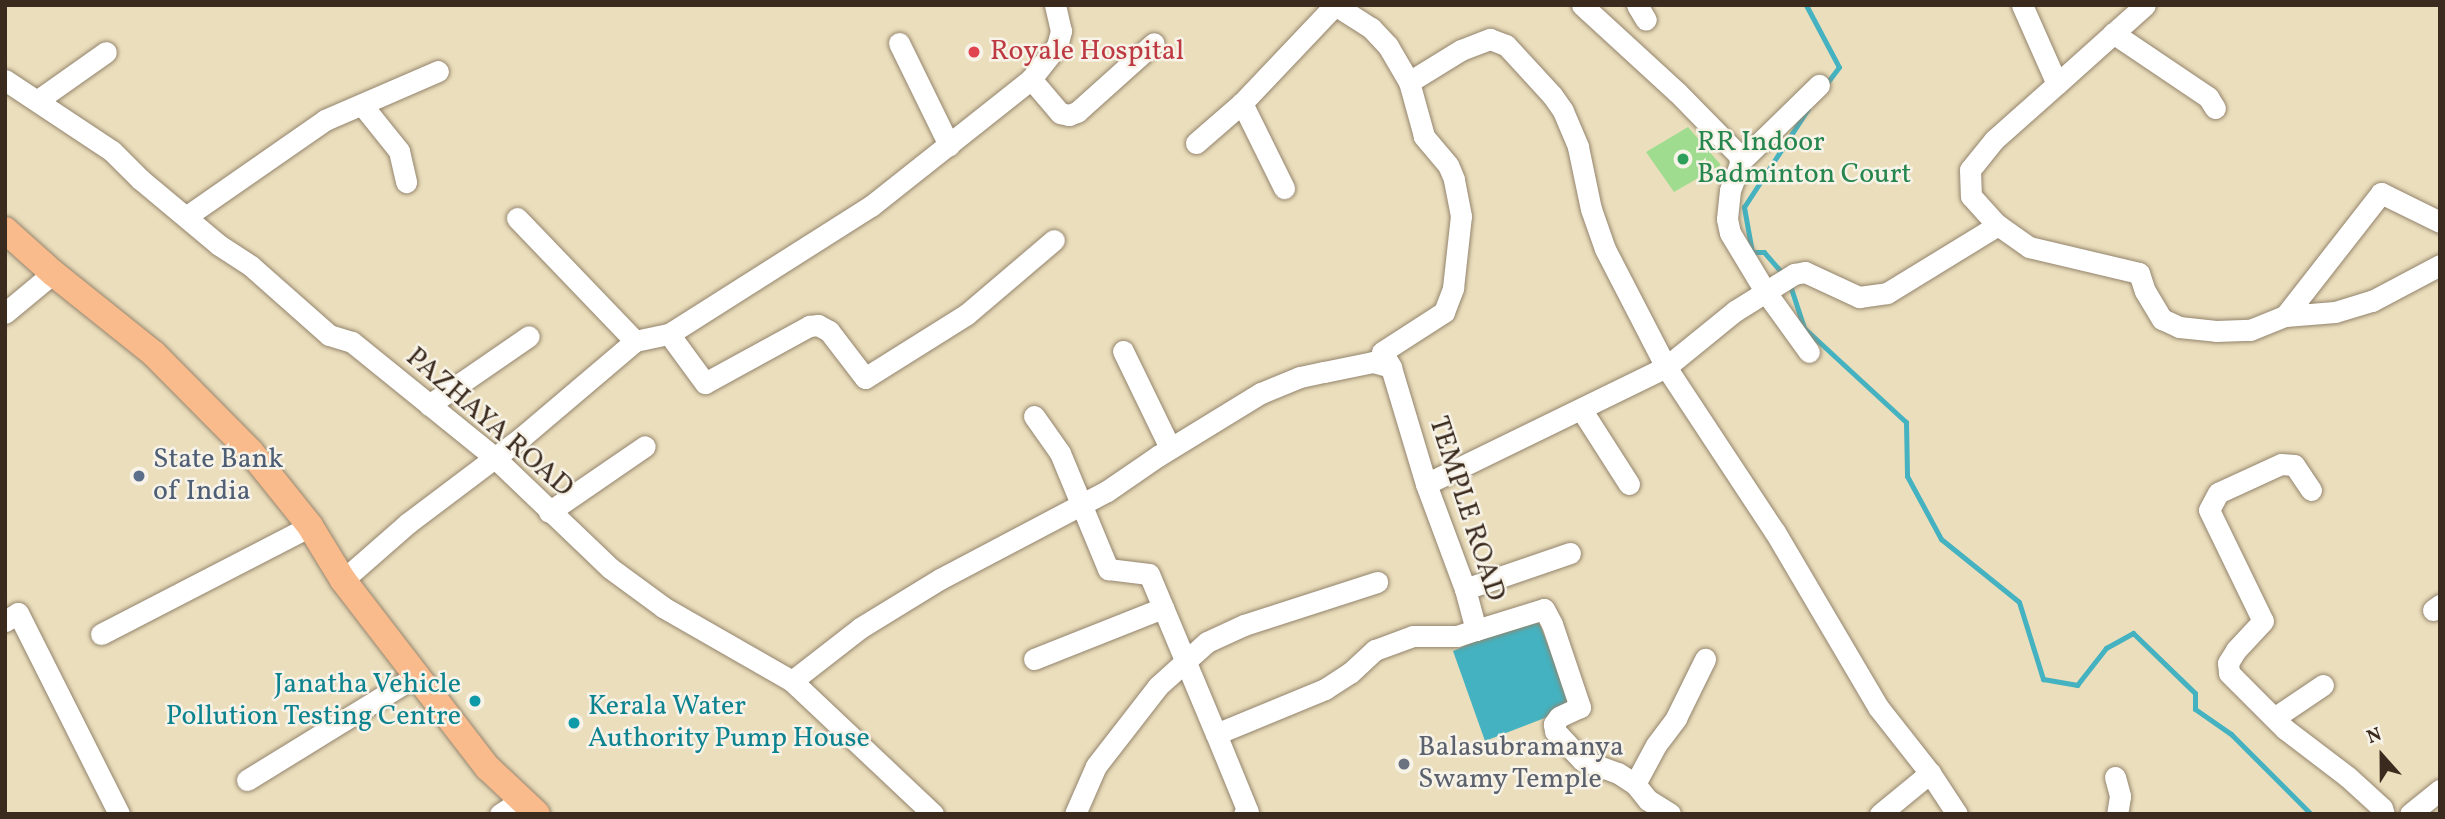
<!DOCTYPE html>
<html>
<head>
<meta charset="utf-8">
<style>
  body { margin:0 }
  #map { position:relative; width:2445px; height:819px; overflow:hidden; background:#ebdebc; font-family:Vollkorn,serif }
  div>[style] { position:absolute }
  .green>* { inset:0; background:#a0dc90 }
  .water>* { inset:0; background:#44b2c0 }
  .stream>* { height:5px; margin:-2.5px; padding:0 2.5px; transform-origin:2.5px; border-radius:2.5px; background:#44b2c0 }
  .roads { filter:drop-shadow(0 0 2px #93846d) drop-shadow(0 0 2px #93846d) }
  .minor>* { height:21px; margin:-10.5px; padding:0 10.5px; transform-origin:10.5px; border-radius:10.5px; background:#fff }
  .major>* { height:26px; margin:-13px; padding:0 13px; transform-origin:13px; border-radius:13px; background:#fabb8c }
  .dots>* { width:19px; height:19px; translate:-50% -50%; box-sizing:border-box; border:4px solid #f7f3e8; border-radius:50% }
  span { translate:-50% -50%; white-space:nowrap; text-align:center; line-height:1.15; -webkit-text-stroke:5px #f7f3e8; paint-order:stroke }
  .health-label { font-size:28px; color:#be3a42 }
  .left { translate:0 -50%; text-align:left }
  .leisure-label { font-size:28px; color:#27864d }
  .street-label { font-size:28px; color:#3b2a1e }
  .service-label { font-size:28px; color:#4e5e75 }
  .culture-label { font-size:28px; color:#0d838f }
  .right { translate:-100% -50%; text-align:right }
  .worship-label { font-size:28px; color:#5b616d }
  .frame { position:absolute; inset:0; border:7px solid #3b2a1e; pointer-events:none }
  .north { position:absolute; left:2347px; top:721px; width:70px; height:70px; -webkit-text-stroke:5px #f7f3e8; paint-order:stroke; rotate:339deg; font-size:19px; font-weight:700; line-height:28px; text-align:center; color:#3b2a1e }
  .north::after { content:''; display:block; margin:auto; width:24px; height:32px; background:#3b2a1e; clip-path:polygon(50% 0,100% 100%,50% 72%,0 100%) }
</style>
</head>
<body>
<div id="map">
  <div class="green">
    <div style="clip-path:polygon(1688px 127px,1721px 165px,1674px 192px,1646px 152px)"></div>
  </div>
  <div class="water">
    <div style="clip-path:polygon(1536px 615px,1573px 707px,1485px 741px,1453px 651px)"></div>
  </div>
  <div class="stream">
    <div style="left:1806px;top:5px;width:70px;rotate:62deg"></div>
    <div style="left:1839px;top:67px;width:21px;rotate:127deg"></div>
    <div style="left:1783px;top:274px;width:29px;rotate:-131deg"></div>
    <div style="left:1764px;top:252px;width:12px;rotate:180deg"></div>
    <div style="left:1752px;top:252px;width:46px;rotate:-100.1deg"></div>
    <div style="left:1744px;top:207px;width:117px;rotate:-56.9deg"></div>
    <div style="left:1789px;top:282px;width:48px;rotate:71.9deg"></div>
    <div style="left:1804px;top:328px;width:139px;rotate:42.7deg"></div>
    <div style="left:1906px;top:422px;width:54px;rotate:88.9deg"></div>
    <div style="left:1907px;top:476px;width:72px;rotate:61.6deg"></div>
    <div style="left:1941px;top:539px;width:100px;rotate:38.9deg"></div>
    <div style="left:2019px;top:602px;width:81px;rotate:72.7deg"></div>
    <div style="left:2043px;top:679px;width:35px;rotate:10deg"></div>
    <div style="left:2077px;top:685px;width:47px;rotate:-51.9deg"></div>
    <div style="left:2106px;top:648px;width:31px;rotate:-29deg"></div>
    <div style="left:2133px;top:633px;width:86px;rotate:44.1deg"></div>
    <div style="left:2195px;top:693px;width:16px;rotate:90deg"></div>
    <div style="left:2195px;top:709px;width:44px;rotate:34.8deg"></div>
    <div style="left:2231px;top:734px;width:113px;rotate:45deg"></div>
  </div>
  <div class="roads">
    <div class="minor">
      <div style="left:1582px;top:5px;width:129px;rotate:42.5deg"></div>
      <div style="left:1677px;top:92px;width:88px;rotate:45.5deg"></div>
      <div style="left:1739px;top:155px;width:9px;rotate:84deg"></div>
      <div style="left:1740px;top:164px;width:28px;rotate:111deg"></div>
      <div style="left:1730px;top:190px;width:29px;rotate:96deg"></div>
      <div style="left:1727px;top:219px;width:14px;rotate:78deg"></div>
      <div style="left:1730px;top:233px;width:68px;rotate:58.9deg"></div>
      <div style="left:1765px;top:291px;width:75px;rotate:54.2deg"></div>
      <div style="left:1637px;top:5px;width:17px;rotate:59deg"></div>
      <div style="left:2022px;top:5px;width:86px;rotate:66.1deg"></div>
      <div style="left:2057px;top:84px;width:84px;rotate:138.4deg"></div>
      <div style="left:1994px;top:140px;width:38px;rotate:129deg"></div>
      <div style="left:1970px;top:170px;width:26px;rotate:88deg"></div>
      <div style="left:1971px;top:196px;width:36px;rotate:48deg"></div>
      <div style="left:1995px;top:223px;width:42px;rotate:35.2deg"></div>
      <div style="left:2029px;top:247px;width:113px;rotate:13.3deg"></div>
      <div style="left:2139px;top:273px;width:19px;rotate:72deg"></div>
      <div style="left:2145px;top:291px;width:33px;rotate:59deg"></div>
      <div style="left:2162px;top:319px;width:19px;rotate:25deg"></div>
      <div style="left:2179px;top:327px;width:37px;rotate:6deg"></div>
      <div style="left:2216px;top:331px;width:34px;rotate:-2deg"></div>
      <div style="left:2250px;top:330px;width:38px;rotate:-22deg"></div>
      <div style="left:2285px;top:316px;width:156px;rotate:-52deg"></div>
      <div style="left:2381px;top:193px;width:66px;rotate:26.2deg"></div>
      <div style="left:2113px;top:33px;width:115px;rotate:34deg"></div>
      <div style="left:2208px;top:97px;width:13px;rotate:58deg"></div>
      <div style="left:899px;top:43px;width:114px;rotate:63.9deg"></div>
      <div style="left:1031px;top:79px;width:45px;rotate:49.5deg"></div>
      <div style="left:1060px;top:113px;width:9px;rotate:13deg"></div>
      <div style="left:1069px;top:115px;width:9px;rotate:-21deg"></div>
      <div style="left:1077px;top:112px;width:103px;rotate:-41.9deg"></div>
      <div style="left:5px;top:80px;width:128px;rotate:33.6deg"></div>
      <div style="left:112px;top:151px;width:40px;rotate:45deg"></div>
      <div style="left:140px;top:179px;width:103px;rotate:39.9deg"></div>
      <div style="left:219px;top:245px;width:38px;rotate:33deg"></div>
      <div style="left:251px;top:266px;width:104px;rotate:41.5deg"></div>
      <div style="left:329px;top:335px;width:24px;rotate:17deg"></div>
      <div style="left:352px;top:342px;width:184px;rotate:39deg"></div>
      <div style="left:495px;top:458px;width:159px;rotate:43.7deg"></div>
      <div style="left:610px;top:568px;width:66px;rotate:36.3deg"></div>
      <div style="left:663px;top:607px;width:149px;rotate:29.8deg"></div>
      <div style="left:792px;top:681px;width:194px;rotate:43.3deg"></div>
      <div style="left:1409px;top:82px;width:61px;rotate:-31.6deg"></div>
      <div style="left:1461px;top:50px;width:31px;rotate:-21deg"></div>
      <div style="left:1490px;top:39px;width:17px;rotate:21deg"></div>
      <div style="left:1506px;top:45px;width:68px;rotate:47.4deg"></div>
      <div style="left:1552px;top:95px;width:19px;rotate:55deg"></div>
      <div style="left:1563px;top:111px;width:39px;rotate:67deg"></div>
      <div style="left:1578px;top:147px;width:63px;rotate:78.2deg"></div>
      <div style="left:1591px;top:209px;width:42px;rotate:70.7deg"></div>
      <div style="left:1605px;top:249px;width:133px;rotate:62.7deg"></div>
      <div style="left:1666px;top:367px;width:198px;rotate:56.6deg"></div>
      <div style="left:1775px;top:532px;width:203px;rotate:59.5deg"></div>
      <div style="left:1878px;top:707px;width:84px;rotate:51.8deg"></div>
      <div style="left:1930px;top:773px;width:49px;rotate:56.6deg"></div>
      <div style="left:2057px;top:84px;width:118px;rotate:-41.9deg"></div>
      <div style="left:38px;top:100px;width:83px;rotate:-35.2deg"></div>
      <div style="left:1242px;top:103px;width:95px;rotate:63.7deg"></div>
      <div style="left:363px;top:106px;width:58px;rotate:51.3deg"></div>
      <div style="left:399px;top:151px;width:32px;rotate:77deg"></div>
      <div style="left:1741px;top:161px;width:109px;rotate:-44.3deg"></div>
      <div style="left:187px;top:216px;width:168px;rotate:-34.8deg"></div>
      <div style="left:325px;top:120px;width:123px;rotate:-23.4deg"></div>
      <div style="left:517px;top:218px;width:170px;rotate:46.2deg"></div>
      <div style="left:5px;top:313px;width:62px;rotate:-39.8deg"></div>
      <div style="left:2285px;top:316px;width:50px;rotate:-4.6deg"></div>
      <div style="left:2335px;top:312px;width:39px;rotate:-17deg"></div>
      <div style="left:2372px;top:301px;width:77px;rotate:-27.9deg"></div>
      <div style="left:669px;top:334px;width:61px;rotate:53.7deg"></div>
      <div style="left:705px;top:383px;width:119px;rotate:-28.7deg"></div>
      <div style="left:809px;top:326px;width:9px;rotate:-6deg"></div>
      <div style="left:818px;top:325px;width:13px;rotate:29deg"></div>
      <div style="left:829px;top:331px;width:59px;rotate:52.5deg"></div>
      <div style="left:865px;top:378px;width:120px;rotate:-32.1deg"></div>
      <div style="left:967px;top:314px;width:114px;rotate:-40.4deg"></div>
      <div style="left:1123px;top:351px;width:108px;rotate:64.1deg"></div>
      <div style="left:429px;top:405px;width:121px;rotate:-34.6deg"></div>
      <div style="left:1581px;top:409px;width:89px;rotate:57.4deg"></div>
      <div style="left:1034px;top:416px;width:45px;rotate:54.9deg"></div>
      <div style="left:1060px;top:453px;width:126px;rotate:67.5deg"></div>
      <div style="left:1108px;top:569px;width:41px;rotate:7deg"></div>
      <div style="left:1149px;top:574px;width:173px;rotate:67.3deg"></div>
      <div style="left:1426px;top:484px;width:267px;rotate:-26deg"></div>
      <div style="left:1666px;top:367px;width:89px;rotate:-39.1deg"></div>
      <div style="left:1735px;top:311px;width:70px;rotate:-32.1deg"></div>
      <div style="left:1794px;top:274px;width:11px;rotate:-10deg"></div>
      <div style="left:1805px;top:272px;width:60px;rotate:24.8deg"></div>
      <div style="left:1859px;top:297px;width:28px;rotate:-8deg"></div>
      <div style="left:1887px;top:293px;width:130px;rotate:-31.5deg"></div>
      <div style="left:2311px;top:490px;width:30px;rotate:-124deg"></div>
      <div style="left:2294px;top:465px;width:13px;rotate:-176deg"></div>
      <div style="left:2281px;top:464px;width:69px;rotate:155.3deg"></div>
      <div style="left:2218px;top:493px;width:19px;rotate:118deg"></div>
      <div style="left:2209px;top:510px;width:123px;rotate:64.1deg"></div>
      <div style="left:2263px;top:621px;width:40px;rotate:133deg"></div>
      <div style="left:2236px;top:650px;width:15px;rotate:122deg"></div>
      <div style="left:2228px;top:663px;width:10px;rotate:84deg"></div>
      <div style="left:2229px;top:673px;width:79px;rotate:45deg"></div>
      <div style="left:2285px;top:729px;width:79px;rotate:37.3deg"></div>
      <div style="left:2348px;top:777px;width:46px;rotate:42.4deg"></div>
      <div style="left:2382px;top:808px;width:6px;rotate:72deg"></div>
      <div style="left:549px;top:512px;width:116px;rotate:-34.5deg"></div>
      <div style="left:343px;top:580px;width:86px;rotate:-41.2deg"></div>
      <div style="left:408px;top:523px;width:143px;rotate:-37deg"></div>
      <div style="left:522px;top:437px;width:148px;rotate:-40.3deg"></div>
      <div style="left:635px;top:341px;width:35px;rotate:-12deg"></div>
      <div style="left:669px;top:334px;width:239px;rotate:-32.4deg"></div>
      <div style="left:871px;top:206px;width:204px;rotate:-38.4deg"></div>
      <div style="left:1031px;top:79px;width:42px;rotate:-51.8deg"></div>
      <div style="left:1057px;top:46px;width:16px;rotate:-75deg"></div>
      <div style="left:1061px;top:31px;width:27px;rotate:-103deg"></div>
      <div style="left:1465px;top:589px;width:111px;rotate:-18.9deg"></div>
      <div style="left:2433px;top:610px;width:9px;rotate:-36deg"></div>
      <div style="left:5px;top:621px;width:15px;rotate:-32deg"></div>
      <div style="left:18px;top:613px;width:225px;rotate:63.3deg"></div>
      <div style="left:1476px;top:630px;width:71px;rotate:-17.2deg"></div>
      <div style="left:1544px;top:609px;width:17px;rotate:62deg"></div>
      <div style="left:1552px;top:624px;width:88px;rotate:71.4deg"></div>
      <div style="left:1580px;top:707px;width:23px;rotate:155deg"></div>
      <div style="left:1559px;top:717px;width:9px;rotate:126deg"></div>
      <div style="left:1554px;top:724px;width:7px;rotate:82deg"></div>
      <div style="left:1555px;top:731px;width:40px;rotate:47deg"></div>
      <div style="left:1582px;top:760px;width:38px;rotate:20deg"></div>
      <div style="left:1618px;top:773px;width:20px;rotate:33deg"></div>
      <div style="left:1635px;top:784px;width:21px;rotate:51deg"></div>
      <div style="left:1648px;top:800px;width:26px;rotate:32deg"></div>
      <div style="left:101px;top:634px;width:235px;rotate:-27.3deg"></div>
      <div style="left:1034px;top:659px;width:139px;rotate:-21.6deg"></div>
      <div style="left:792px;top:681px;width:86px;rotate:-37.9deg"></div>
      <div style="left:860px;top:628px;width:94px;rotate:-31.5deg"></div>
      <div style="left:940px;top:579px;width:189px;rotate:-27.8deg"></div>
      <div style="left:1107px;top:491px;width:62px;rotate:-34.5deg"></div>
      <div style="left:1158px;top:456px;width:121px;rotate:-31.5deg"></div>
      <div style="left:1261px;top:393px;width:42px;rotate:-22.3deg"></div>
      <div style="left:1300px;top:377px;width:25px;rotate:-12deg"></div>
      <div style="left:1324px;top:372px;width:50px;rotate:-11.5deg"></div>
      <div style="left:1373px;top:362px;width:19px;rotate:16deg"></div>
      <div style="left:1391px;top:367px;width:17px;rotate:-121deg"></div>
      <div style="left:1382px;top:352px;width:74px;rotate:-32.8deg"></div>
      <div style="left:1444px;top:312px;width:26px;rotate:-69deg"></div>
      <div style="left:1453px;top:288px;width:72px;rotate:-83.7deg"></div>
      <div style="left:1461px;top:216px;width:38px;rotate:-101deg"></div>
      <div style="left:1454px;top:179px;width:15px;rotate:-113deg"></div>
      <div style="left:1448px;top:165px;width:38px;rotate:-130deg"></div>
      <div style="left:1424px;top:136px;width:56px;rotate:-105.5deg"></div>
      <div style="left:1409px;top:82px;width:42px;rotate:-120.3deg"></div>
      <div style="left:1388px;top:46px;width:25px;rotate:-133deg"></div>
      <div style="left:1371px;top:28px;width:43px;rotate:-147.4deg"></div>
      <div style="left:1335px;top:5px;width:135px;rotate:133.5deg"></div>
      <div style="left:1242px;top:103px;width:61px;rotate:139deg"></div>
      <div style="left:2274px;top:718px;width:59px;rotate:-34deg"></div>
      <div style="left:2115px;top:777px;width:20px;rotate:75deg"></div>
      <div style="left:2120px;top:796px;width:18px;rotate:99deg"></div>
      <div style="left:247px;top:780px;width:201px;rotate:-31.6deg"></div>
      <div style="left:1635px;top:784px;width:44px;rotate:-61.7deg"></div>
      <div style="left:1656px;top:745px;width:34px;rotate:-53deg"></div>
      <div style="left:1676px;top:718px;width:66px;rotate:-63.8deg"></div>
      <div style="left:500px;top:814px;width:24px;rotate:-33deg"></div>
      <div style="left:1075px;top:814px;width:52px;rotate:-66.4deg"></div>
      <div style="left:1096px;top:766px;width:101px;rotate:-52.2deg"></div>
      <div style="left:1158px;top:686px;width:66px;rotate:-41.9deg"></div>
      <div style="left:1207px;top:642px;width:41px;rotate:-24.7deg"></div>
      <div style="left:1244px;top:625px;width:140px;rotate:-17.9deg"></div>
      <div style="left:1244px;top:814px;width:4px;rotate:-27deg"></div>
      <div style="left:1248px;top:812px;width:84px;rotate:-112.3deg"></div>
      <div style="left:1216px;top:734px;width:118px;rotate:-22.4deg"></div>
      <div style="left:1325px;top:689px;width:30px;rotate:-33deg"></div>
      <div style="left:1350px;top:673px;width:34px;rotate:-43deg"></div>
      <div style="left:1375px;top:650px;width:40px;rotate:-20.2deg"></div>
      <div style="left:1413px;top:636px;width:44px"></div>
      <div style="left:1457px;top:636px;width:20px;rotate:-18deg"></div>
      <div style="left:1476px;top:630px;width:42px;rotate:-105deg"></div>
      <div style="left:1465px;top:589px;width:112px;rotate:-110.4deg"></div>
      <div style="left:1426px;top:484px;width:122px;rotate:-106.7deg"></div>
      <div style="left:1880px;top:814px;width:65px;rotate:-39.4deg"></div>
      <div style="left:2410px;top:814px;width:38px;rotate:-39deg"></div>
    </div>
    <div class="major">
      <div style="left:5px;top:230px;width:64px;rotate:41.9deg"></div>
      <div style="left:53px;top:273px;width:129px;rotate:38.7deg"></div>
      <div style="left:154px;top:354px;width:136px;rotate:45.3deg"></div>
      <div style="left:250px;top:451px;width:96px;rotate:51.3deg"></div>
      <div style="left:310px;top:526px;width:63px;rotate:58.6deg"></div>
      <div style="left:343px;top:580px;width:237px;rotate:52.4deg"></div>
      <div style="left:488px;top:768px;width:67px;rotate:43.2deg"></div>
    </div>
  </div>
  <div class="dots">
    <div style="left:974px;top:52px;background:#e0444e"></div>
    <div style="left:1683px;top:159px;background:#2e9e5b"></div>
    <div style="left:139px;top:476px;background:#5c6f8a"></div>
    <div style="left:475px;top:701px;background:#0f9aa8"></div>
    <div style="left:574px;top:723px;background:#0f9aa8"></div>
    <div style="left:1404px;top:764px;background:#6b7280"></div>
  </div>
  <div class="health-label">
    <span class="left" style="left:990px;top:52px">Royale Hospital</span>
  </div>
  <div class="leisure-label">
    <span class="left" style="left:1697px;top:159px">RR Indoor<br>Badminton Court</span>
  </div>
  <div class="street-label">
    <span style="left:489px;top:423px;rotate:41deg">PAZHAYA ROAD</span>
    <span style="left:1466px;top:509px;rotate:72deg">TEMPLE ROAD</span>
  </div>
  <div class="service-label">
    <span class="left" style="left:153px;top:476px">State Bank<br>of India</span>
  </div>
  <div class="culture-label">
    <span class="right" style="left:461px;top:701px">Janatha Vehicle<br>Pollution Testing Centre</span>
    <span class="left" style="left:588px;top:723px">Kerala Water<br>Authority Pump House</span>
  </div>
  <div class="worship-label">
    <span class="left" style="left:1418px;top:764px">Balasubramanya<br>Swamy Temple</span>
  </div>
  <div class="frame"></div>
  <div class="north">N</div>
</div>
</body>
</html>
